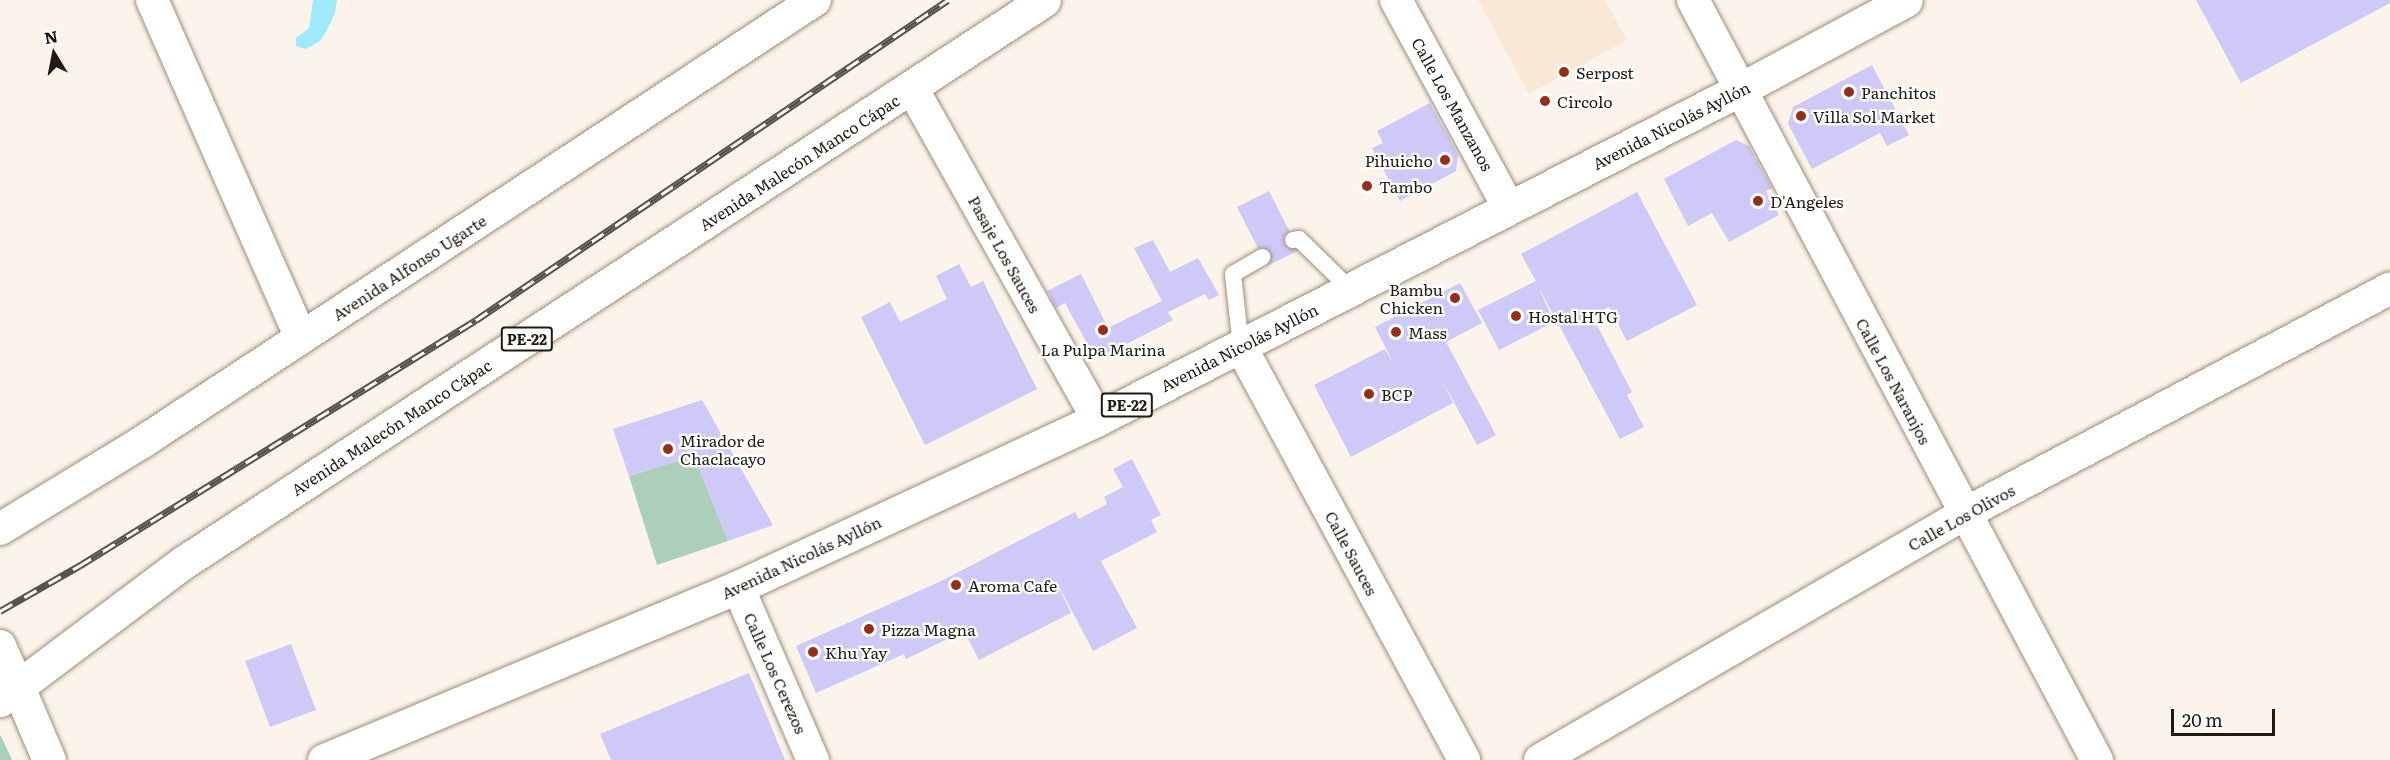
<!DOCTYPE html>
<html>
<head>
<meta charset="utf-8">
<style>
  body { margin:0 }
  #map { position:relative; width:2390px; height:760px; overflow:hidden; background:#fcf4ea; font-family:Literata,serif }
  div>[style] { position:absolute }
  .commercial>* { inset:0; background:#f9e8d6 }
  .green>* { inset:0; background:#abcfb8 }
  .water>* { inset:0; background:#9febfd }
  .building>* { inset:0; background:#cec9f6 }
  .roads { filter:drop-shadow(0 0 2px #9f8c77) drop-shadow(0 0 2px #9f8c77) }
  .lane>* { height:16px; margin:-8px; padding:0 8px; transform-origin:8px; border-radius:8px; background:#fff }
  .street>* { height:32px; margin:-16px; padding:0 16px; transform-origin:16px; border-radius:16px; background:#fff }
  .secondary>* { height:33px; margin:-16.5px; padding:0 16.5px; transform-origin:16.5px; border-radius:16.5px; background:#fff }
  .highway>* { height:33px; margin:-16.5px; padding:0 16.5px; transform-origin:16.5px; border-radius:16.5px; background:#fff }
  .rail>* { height:7px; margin-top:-3.5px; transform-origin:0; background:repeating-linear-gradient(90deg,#fff 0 14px,#5a534b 0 28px); box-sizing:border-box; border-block:2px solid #5a534b }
  .dots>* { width:16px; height:16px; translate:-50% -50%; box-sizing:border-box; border:3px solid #fff; border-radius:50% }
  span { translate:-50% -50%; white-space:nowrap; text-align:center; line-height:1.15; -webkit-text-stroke:4.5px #fff; paint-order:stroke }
  .shield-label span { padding:2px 4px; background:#fff; border:2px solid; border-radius:4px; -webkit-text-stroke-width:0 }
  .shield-label { font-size:15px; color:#201911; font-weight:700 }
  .poi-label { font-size:16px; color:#201911 }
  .left { translate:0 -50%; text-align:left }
  .right { translate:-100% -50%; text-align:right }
  .street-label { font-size:16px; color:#201911 }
  .north { position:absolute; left:24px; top:24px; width:60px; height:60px; -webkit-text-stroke:4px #fff; paint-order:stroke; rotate:350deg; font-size:16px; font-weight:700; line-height:24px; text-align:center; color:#201911 }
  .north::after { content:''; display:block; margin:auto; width:21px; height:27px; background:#201911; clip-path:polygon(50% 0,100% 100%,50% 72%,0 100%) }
  .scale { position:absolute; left:2171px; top:709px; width:104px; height:27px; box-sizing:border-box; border:3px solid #201911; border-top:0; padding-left:8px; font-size:18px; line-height:21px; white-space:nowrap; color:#201911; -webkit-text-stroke:4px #fff; paint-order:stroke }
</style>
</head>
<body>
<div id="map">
  <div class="commercial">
    <div style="clip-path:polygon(1478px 0,1605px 0,1627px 40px,1529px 94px)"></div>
  </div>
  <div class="green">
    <div style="clip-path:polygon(694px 456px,728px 541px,657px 565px,629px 476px)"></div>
    <div style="clip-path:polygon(0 736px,1px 736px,12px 760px,0 760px)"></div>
  </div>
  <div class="water">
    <div style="clip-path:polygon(313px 0,337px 0,335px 13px,326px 32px,319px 42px,305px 49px,296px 46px,296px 38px,309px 28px)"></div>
  </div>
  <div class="building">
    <div style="clip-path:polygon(2196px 0,2390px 0,2390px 3px,2241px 83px)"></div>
    <div style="clip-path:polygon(1872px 65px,1909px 135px,1887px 146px,1880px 133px,1812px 169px,1788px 124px,1793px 107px)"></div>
    <div style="clip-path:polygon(1430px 103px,1458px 154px,1456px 171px,1400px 201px,1372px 148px,1383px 143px,1377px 131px)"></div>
    <div style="clip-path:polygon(1736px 140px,1749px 146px,1772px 188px,1766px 191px,1779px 215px,1729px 242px,1712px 213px,1688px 226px,1664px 179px)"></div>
    <div style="clip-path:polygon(1269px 191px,1299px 250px,1267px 266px,1237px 207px)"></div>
    <div style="clip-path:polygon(1637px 192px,1697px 305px,1627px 341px,1609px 307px,1592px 316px,1632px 392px,1627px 395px,1644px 427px,1620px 439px,1539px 288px,1554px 322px,1499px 350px,1478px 310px,1536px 281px,1521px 254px)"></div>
    <div style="clip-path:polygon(1153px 240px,1170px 272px,1198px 258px,1219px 295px,1209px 300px,1205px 294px,1168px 312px,1173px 320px,1109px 353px,1088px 345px,1065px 303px,1056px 308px,1047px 291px,1081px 274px,1108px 328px,1162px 301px,1134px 248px)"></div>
    <div style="clip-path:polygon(959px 264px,971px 287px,983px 281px,1037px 389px,925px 445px,861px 317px,890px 302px,900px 322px,947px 299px,936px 276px)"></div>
    <div style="clip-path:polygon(1460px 283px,1482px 323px,1446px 342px,1496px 435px,1477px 445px,1441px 378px,1453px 403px,1351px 457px,1314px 385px,1385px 349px,1395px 366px,1375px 327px)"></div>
    <div style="clip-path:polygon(702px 400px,773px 525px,728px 541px,694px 456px,629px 476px,613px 429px)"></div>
    <div style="clip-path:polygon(1132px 459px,1161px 515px,1151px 520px,1157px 532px,1101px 561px,1137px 628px,1093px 651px,1052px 573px,1071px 613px,979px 660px,964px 631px,906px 659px,904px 654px,816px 693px,796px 646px,939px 582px,1075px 512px,1079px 519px,1107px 504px,1104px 497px,1123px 487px,1113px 469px)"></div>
    <div style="clip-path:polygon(291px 644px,316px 710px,270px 727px,245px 661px)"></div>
    <div style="clip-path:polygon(749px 673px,785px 760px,611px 760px,600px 734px)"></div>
  </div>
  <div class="roads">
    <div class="lane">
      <div style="left:1293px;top:240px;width:6px;rotate:-9deg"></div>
      <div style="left:1299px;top:239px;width:71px;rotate:44.4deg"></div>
      <div style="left:1241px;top:347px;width:73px;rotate:-96.3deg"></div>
      <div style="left:1233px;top:274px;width:34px;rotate:-30deg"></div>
    </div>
    <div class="street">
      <div style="left:152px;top:0;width:369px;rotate:66.2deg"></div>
      <div style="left:1396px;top:0;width:237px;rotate:61.5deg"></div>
      <div style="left:1693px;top:0;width:861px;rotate:62.01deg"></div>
      <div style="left:912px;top:88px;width:380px;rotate:60.7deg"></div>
      <div style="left:1241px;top:347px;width:469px;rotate:61.6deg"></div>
      <div style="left:0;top:529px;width:169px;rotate:-31.4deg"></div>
      <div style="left:144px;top:441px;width:803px;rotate:-33.31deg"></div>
      <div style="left:738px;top:587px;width:189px;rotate:66.6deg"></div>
      <div style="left:0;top:646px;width:45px;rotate:66.3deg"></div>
      <div style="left:1540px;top:760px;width:490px;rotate:-30.1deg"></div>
      <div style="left:1964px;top:514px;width:482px;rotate:-27.9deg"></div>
    </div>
    <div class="secondary">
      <div style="left:18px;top:687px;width:79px;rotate:67deg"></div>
    </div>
    <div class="highway">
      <div style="left:0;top:700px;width:230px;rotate:-36.9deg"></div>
      <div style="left:184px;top:562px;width:1027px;rotate:-33.16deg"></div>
      <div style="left:324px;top:760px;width:449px;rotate:-22.7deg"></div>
      <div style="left:738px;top:587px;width:397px;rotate:-25deg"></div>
      <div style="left:1098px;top:419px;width:723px;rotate:-27.17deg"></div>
      <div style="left:1741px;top:89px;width:187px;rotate:-28.3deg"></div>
    </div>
  </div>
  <div class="rail">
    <div style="left:0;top:611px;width:91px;rotate:-29.7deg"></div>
    <div style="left:79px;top:566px;width:467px;rotate:-31.8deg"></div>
    <div style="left:476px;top:320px;width:570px;rotate:-34.14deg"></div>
  </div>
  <div class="dots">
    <div style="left:1564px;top:72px;background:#972e16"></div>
    <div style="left:1849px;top:92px;background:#972e16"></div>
    <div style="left:1545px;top:101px;background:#972e16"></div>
    <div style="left:1801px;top:116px;background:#972e16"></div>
    <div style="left:1445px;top:160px;background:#972e16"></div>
    <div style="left:1367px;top:186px;background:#972e16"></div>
    <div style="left:1758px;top:201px;background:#972e16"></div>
    <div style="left:1455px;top:298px;background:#972e16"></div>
    <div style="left:1516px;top:316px;background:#972e16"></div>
    <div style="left:1103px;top:330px;background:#972e16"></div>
    <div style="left:1396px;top:332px;background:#972e16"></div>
    <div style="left:1369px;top:394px;background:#972e16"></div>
    <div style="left:668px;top:449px;background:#972e16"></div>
    <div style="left:956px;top:585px;background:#972e16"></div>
    <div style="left:869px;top:629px;background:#972e16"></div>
    <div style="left:813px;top:652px;background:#972e16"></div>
  </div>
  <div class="shield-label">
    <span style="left:527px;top:339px">PE-22</span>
    <span style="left:1127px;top:405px">PE-22</span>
  </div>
  <div class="poi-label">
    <span class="left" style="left:1576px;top:72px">Serpost</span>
    <span class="left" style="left:1861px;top:92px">Panchitos</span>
    <span class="left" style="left:1557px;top:101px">Circolo</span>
    <span class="left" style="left:1813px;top:116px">Villa Sol Market</span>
    <span class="right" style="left:1433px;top:160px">Pihuicho</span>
    <span class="left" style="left:1379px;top:186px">Tambo</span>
    <span class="left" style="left:1770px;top:201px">D'Angeles</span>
    <span class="right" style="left:1443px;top:298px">Bambu<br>Chicken</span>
    <span class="left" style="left:1528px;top:316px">Hostal HTG</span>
    <span class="left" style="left:1408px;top:332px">Mass</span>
    <span style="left:1103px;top:349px">La Pulpa Marina</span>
    <span class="left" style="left:1381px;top:394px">BCP</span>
    <span class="left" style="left:680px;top:449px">Mirador de<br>Chaclacayo</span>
    <span class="left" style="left:968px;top:585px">Aroma Cafe</span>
    <span class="left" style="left:881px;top:629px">Pizza Magna</span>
    <span class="left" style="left:825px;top:652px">Khu Yay</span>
  </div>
  <div class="street-label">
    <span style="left:1453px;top:104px;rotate:61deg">Calle Los Manzanos</span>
    <span style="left:1671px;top:125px;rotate:-27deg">Avenida Nicolás Ayllón</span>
    <span style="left:799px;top:162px;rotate:-33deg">Avenida Malecón Manco Cápac</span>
    <span style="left:1005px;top:254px;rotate:61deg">Pasaje Los Sauces</span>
    <span style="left:409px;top:267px;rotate:-33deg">Avenida Alfonso Ugarte</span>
    <span style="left:1239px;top:347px;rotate:-27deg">Avenida Nicolás Ayllón</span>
    <span style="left:1894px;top:381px;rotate:62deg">Calle Los Naranjos</span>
    <span style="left:391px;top:427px;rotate:-33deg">Avenida Malecón Manco Cápac</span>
    <span style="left:1961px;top:517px;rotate:-29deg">Calle Los Olivos</span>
    <span style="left:1352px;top:553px;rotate:62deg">Calle Sauces</span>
    <span style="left:801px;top:557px;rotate:-25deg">Avenida Nicolás Ayllón</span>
    <span style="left:776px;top:673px;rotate:66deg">Calle Los Cerezos</span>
  </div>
  <div class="north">N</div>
  <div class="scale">20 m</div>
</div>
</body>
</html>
